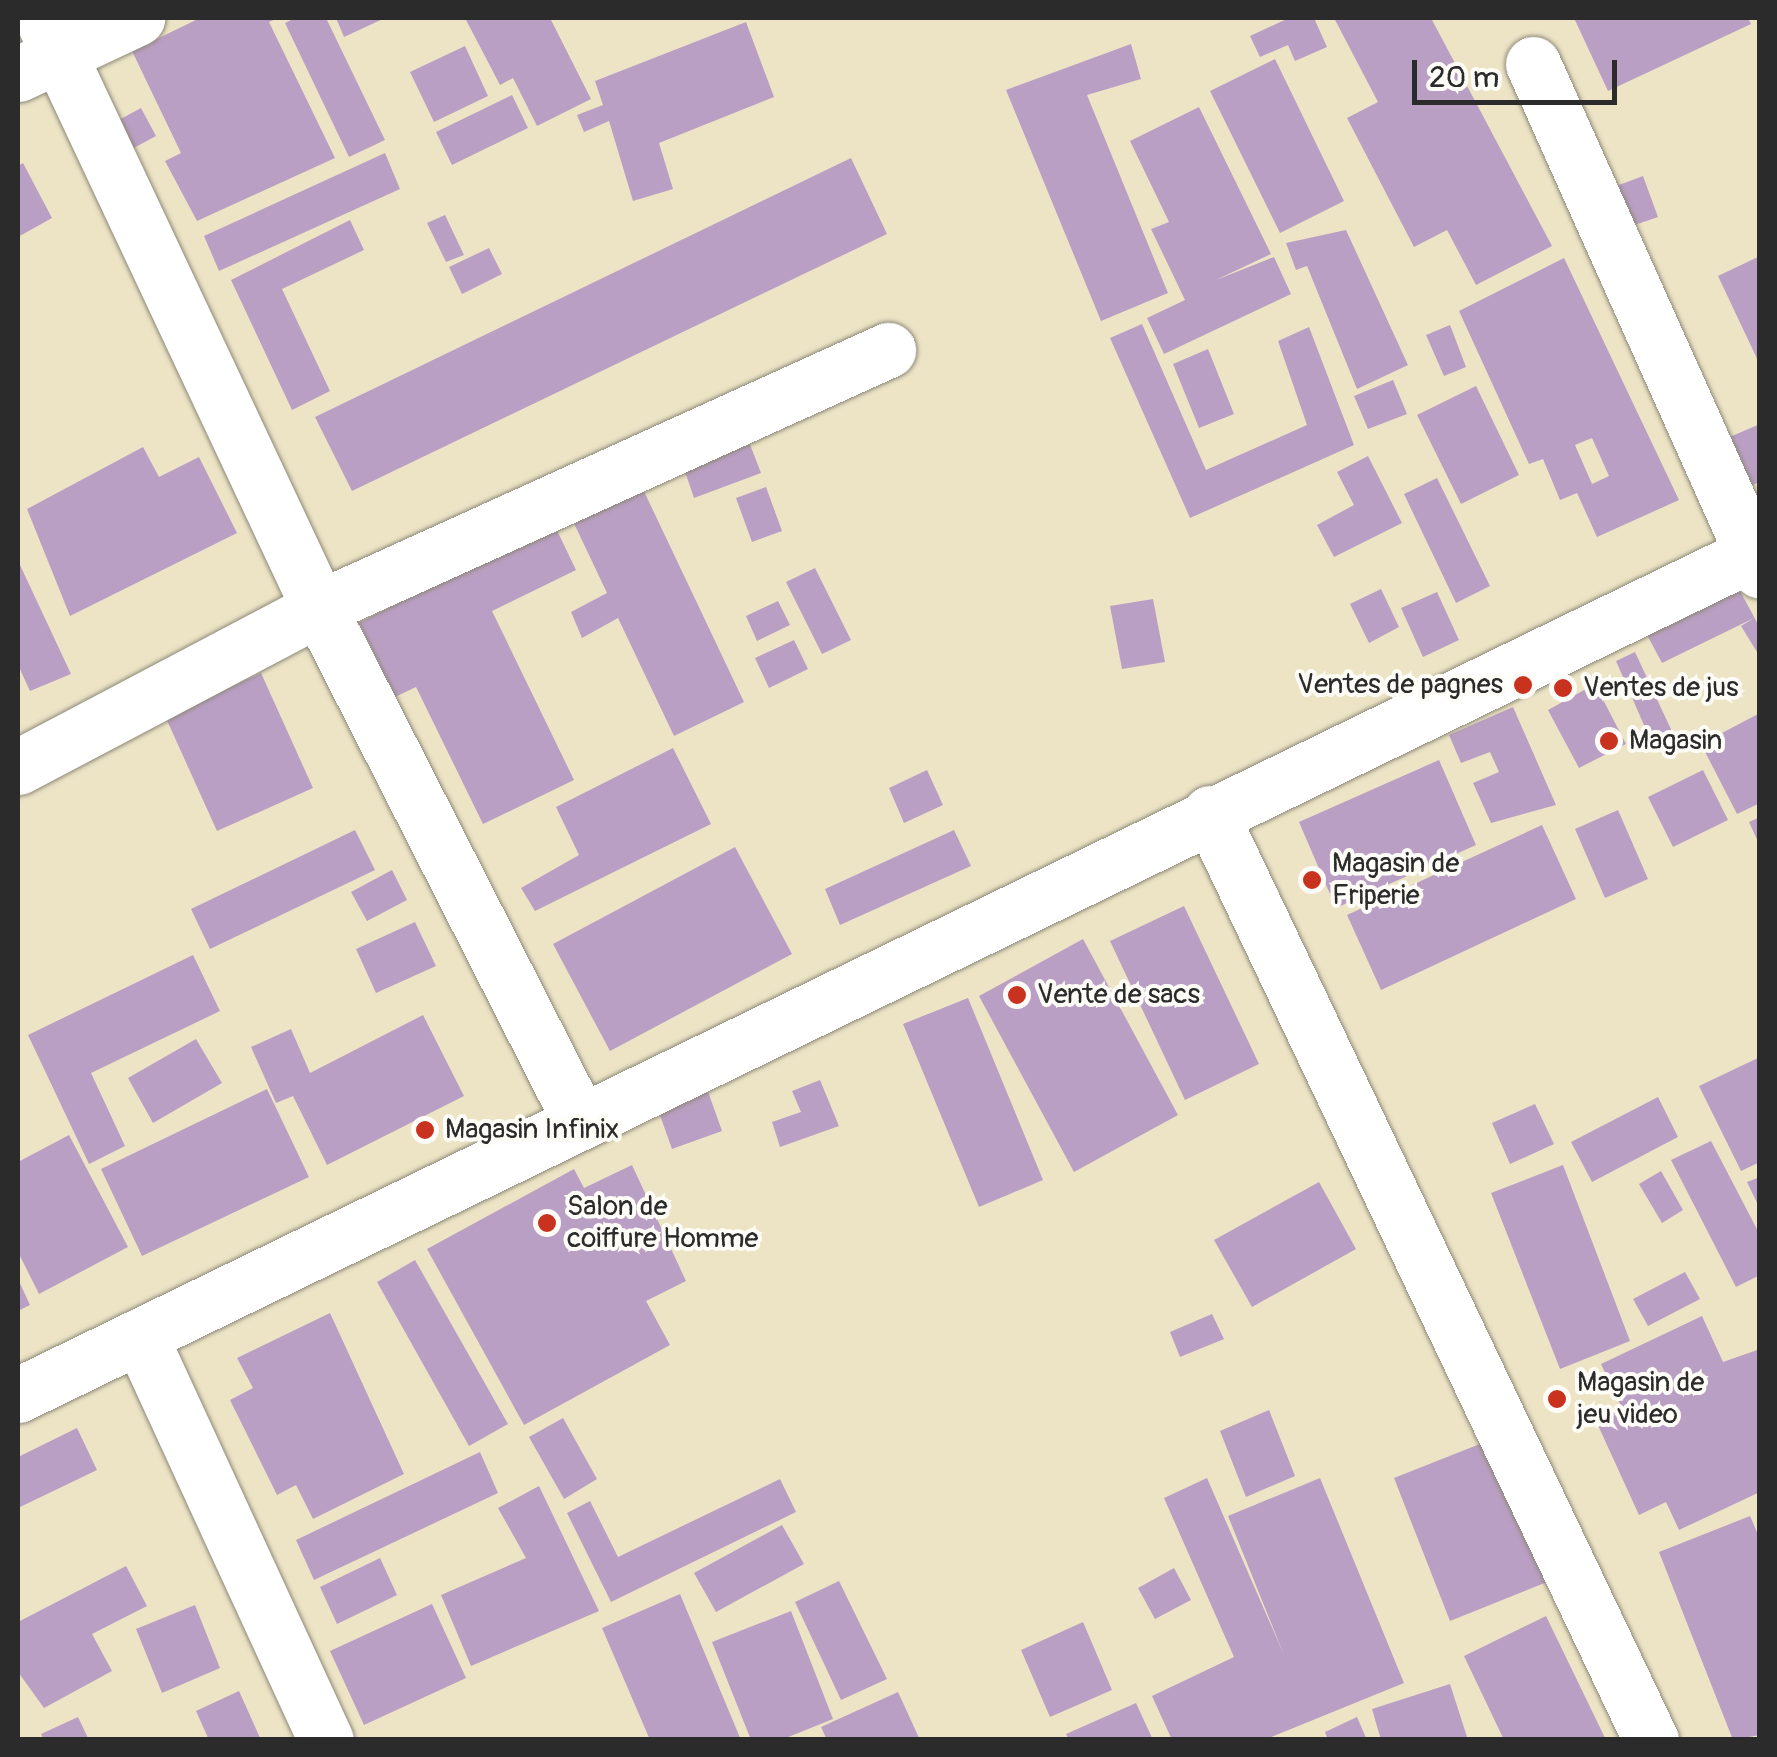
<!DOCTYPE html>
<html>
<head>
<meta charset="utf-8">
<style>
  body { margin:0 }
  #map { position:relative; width:1777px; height:1757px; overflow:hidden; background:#ede4c6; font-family:Pangolin,sans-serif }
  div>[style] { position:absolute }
  .building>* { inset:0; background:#ba9fc4 }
  .roads { filter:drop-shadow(0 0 2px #8c8878) drop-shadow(0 0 2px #8c8878) }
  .minor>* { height:55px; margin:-27.5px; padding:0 27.5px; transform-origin:27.5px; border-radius:27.5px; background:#fff }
  .dots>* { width:28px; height:28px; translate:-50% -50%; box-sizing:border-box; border:5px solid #fdfcf7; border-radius:50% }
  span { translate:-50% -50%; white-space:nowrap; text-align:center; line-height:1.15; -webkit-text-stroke:8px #fdfcf7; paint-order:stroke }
  .poi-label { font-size:28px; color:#2b2b2b }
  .right { translate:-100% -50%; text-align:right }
  .left { translate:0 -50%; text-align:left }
  .frame { position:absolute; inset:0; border:20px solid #2b2b2b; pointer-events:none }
  .scale { position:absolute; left:1412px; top:60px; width:205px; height:45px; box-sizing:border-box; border:5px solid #2b2b2b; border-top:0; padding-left:12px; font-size:30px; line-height:35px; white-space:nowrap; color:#2b2b2b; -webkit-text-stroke:8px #fdfcf7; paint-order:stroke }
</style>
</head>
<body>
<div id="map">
  <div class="building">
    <div style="clip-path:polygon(200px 18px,278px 18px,269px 22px,335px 158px,197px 221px,165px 161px,181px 153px,132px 51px)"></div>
    <div style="clip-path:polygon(295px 18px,326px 18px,385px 140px,349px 157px,285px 23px)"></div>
    <div style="clip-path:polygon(336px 18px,385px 18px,344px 37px)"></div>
    <div style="clip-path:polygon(465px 18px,550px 18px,591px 99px,537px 126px,513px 78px,500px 85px)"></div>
    <div style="clip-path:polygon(1289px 18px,1314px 18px,1327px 47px,1295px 61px,1288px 45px,1260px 57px,1250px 36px)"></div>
    <div style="clip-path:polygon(1334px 18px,1431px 18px,1552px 246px,1476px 285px,1447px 230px,1414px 247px,1347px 118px,1378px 102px)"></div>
    <div style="clip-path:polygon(1574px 18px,1748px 18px,1751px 24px,1608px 91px)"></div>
    <div style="clip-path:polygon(746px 22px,774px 97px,659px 143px,673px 189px,633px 201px,609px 121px,584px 132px,577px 115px,603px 105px,595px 81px)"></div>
    <div style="clip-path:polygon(1131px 44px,1141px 79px,1087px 95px,1168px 293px,1101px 321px,1006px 90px)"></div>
    <div style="clip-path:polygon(465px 46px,488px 96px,434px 122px,410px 72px)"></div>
    <div style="clip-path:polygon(1275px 59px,1344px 201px,1280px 233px,1210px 91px)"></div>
    <div style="clip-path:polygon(512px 95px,528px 128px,452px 165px,436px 132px)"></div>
    <div style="clip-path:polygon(1199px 107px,1271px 254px,1216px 280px,1274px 257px,1291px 294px,1164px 354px,1147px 318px,1185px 300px,1151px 229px,1169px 222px,1130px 141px)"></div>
    <div style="clip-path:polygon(141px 108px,156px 136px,130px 150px,115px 122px)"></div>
    <div style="clip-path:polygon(385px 153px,400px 189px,219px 271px,204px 236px)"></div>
    <div style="clip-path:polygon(851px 158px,887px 234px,352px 491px,315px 417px)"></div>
    <div style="clip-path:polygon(23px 163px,52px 218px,18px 237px,18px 166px)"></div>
    <div style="clip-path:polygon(1643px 176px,1658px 217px,1626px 228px,1611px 188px)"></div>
    <div style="clip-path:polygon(445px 215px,464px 255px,446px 262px,427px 223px)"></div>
    <div style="clip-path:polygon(350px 220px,364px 250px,282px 289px,330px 391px,292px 410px,231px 280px)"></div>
    <div style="clip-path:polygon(1346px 230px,1408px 365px,1357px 389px,1307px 266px,1296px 270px,1286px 243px)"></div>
    <div style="clip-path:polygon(489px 248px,502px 274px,462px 294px,449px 267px)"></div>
    <div style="clip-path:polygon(1760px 256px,1760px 365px,1718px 276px)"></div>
    <div style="clip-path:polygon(evenodd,1564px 258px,1679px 500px,1597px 537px,1577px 493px,1560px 500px,1543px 459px,1529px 464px,1459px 311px,1564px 258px,1592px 438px,1609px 476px,1592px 484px,1575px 445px,1592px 438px)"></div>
    <div style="clip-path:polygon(1142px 324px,1206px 470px,1307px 425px,1278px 341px,1309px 327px,1354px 445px,1190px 518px,1110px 338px)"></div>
    <div style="clip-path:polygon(1450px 325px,1466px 367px,1444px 376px,1426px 335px)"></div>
    <div style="clip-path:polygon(1208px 349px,1234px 414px,1199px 428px,1173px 364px)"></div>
    <div style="clip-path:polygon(1393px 380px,1407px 414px,1368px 429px,1354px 396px)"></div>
    <div style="clip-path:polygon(1476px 386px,1519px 475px,1461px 504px,1417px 415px)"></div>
    <div style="clip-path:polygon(1760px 424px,1760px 482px,1747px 487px,1725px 439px)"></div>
    <div style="clip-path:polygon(749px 442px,761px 473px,694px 498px,683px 466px)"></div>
    <div style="clip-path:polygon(143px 447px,159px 477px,199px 457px,237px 533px,70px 616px,27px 509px)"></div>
    <div style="clip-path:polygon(1368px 456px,1402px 523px,1334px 557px,1317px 525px,1354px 505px,1337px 472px)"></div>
    <div style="clip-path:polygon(1437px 478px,1490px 586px,1456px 603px,1404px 494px)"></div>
    <div style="clip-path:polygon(641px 485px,744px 702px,674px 736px,618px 618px,582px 638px,571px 612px,607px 593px,571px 517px)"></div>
    <div style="clip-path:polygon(766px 487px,782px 531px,752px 542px,736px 498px)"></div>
    <div style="clip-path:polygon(553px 522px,576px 570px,492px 611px,574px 780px,483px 824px,416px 687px,395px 697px,359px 623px)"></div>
    <div style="clip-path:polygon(20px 565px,71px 674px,30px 691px,18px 665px)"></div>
    <div style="clip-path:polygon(815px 568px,851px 640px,822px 654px,786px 582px)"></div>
    <div style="clip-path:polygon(1381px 589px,1399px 627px,1369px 643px,1350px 604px)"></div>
    <div style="clip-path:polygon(1739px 589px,1760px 628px,1760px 657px,1741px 626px,1754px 618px,1662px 663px,1646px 633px)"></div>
    <div style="clip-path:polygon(1437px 592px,1459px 640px,1423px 657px,1401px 608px)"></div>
    <div style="clip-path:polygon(1153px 599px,1165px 662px,1122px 669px,1110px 606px)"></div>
    <div style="clip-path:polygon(778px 601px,790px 625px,757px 641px,746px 616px)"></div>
    <div style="clip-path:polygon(794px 640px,808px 669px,769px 688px,755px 658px)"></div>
    <div style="clip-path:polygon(1635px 652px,1675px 738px,1654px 748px,1616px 661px)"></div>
    <div style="clip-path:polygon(261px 673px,313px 788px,217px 831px,165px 716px)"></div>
    <div style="clip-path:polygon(1595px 684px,1626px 744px,1579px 768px,1548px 710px)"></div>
    <div style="clip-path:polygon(1513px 707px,1556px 805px,1491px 823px,1473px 783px,1499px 772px,1490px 752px,1461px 763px,1449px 735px)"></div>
    <div style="clip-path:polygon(1760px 713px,1760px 803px,1737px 814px,1701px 744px)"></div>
    <div style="clip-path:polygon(673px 748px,711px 824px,535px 911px,521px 888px,579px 855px,556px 807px)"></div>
    <div style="clip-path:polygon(1439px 760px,1476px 845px,1336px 908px,1299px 822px)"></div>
    <div style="clip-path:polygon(927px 770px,943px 805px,904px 823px,889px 788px)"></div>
    <div style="clip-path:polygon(1703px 770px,1728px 820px,1673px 847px,1648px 797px)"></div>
    <div style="clip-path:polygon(1618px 810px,1648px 879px,1605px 898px,1575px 829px)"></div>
    <div style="clip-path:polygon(1760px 817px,1760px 846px,1749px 822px)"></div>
    <div style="clip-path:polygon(1542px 825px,1576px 899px,1381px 990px,1347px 915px)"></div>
    <div style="clip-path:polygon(355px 830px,375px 870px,210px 949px,191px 909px)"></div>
    <div style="clip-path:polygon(954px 830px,971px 866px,840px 925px,825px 889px)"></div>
    <div style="clip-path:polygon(735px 847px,792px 954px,610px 1051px,553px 944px)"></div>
    <div style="clip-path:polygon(392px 870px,407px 900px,367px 921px,351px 892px)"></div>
    <div style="clip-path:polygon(1184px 906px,1259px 1064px,1185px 1100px,1110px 941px)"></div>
    <div style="clip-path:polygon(415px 922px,436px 966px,376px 993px,356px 949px)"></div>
    <div style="clip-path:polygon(1083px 939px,1178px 1115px,1074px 1172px,979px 996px)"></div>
    <div style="clip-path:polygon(193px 955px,220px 1011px,91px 1073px,125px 1146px,89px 1164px,28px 1035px)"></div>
    <div style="clip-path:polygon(968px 998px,1043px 1180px,979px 1207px,903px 1024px)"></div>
    <div style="clip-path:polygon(423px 1015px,464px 1096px,327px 1165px,293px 1096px,276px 1103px,251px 1047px,291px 1029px,310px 1073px)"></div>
    <div style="clip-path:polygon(196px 1039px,222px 1083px,153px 1123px,128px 1078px)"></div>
    <div style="clip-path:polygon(1760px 1057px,1760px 1162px,1741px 1171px,1699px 1086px)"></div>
    <div style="clip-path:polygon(820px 1080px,839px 1126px,780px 1147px,772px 1122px,801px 1112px,792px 1091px)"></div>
    <div style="clip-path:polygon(706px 1086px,722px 1131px,672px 1149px,656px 1104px)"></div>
    <div style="clip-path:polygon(267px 1089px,309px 1177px,142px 1256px,101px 1169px)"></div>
    <div style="clip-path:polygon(1658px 1097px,1678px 1137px,1592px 1182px,1571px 1142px)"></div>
    <div style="clip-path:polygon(1535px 1104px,1554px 1144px,1510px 1164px,1492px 1123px)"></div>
    <div style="clip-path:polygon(69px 1135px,128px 1247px,39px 1294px,18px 1252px,18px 1162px)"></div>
    <div style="clip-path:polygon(1711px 1141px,1760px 1235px,1760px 1275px,1736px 1287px,1671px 1160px)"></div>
    <div style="clip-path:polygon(632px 1165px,686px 1281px,646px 1301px,670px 1345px,524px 1425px,427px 1249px,574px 1169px,584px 1188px)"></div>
    <div style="clip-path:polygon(1563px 1165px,1630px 1341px,1560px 1369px,1491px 1193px)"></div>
    <div style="clip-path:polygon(1661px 1171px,1683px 1210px,1662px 1223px,1639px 1184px)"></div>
    <div style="clip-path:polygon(1760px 1177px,1760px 1209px,1747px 1182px)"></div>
    <div style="clip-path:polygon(1319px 1182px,1356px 1249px,1252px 1307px,1214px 1240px)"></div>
    <div style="clip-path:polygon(415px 1260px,508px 1424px,469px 1446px,377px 1282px)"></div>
    <div style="clip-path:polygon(1685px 1272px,1700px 1299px,1648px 1326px,1633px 1299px)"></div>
    <div style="clip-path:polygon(18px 1279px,30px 1305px,18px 1311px)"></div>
    <div style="clip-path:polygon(330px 1313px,404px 1474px,313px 1519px,296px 1485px,277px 1495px,230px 1400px,253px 1388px,237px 1358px)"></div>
    <div style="clip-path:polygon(1212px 1314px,1224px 1339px,1180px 1357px,1170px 1332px)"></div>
    <div style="clip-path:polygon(1702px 1316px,1723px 1362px,1760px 1349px,1760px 1492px,1679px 1530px,1666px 1502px,1639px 1515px,1596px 1421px,1622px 1408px,1601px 1364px)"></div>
    <div style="clip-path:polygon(1269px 1410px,1295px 1476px,1246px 1497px,1220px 1431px)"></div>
    <div style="clip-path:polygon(563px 1418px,597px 1479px,564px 1499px,529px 1437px)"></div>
    <div style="clip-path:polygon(77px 1428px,97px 1470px,18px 1508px,18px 1457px)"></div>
    <div style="clip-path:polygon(1495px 1438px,1552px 1580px,1450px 1621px,1394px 1478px)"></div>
    <div style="clip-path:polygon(480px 1452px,498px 1493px,314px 1580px,296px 1540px)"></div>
    <div style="clip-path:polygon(1207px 1478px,1284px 1655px,1228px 1516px,1320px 1478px,1404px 1683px,1269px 1738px,1172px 1740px,1152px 1696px,1234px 1657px,1164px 1498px)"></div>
    <div style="clip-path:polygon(780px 1479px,796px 1512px,611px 1602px,567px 1513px,590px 1501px,618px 1557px)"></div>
    <div style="clip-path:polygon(539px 1486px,599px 1611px,471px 1666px,441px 1595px,526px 1558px,498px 1508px)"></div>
    <div style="clip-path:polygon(1750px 1516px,1760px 1539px,1760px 1735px,1733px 1740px,1659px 1552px)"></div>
    <div style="clip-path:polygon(782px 1525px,804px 1564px,716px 1612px,694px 1573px)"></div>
    <div style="clip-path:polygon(380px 1558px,397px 1595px,337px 1624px,320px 1587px)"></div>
    <div style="clip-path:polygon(126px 1566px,147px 1606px,92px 1634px,112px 1671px,44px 1708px,18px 1672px,18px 1622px)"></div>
    <div style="clip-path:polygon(1174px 1568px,1191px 1600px,1155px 1619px,1138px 1588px)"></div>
    <div style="clip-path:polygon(839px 1581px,887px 1679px,841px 1700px,795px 1602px)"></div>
    <div style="clip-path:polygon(680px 1594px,741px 1740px,650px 1740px,602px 1628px)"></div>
    <div style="clip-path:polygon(432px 1604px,466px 1678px,364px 1725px,330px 1651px)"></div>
    <div style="clip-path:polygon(195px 1605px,220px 1668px,162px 1693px,136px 1629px)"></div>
    <div style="clip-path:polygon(791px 1611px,833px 1719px,781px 1740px,751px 1740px,712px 1642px)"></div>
    <div style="clip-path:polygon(1546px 1616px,1606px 1740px,1504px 1740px,1464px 1656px)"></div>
    <div style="clip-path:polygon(1083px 1622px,1112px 1690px,1050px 1717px,1021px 1650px)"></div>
    <div style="clip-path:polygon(1450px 1684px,1468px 1740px,1381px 1740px,1372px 1709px)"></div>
    <div style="clip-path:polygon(239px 1691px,261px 1740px,209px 1740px,196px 1711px)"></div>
    <div style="clip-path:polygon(898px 1692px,920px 1740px,827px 1740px,821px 1727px)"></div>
    <div style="clip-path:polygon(1136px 1703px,1153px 1740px,1069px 1740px,1066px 1734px)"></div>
    <div style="clip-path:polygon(78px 1717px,89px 1740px,44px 1740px,41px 1734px)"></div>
    <div style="clip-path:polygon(1357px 1717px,1367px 1740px,1328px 1740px,1325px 1732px)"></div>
  </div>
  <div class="roads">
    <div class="minor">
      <div style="left:42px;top:18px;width:652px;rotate:64.85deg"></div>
      <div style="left:319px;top:608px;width:576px;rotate:63.03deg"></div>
      <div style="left:1533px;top:64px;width:555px;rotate:65.88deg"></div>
      <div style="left:18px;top:74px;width:132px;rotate:-25.2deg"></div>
      <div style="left:18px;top:767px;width:340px;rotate:-27.8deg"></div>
      <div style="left:319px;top:608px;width:625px;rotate:-24.39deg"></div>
      <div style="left:1210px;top:813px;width:1027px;rotate:64.56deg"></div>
      <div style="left:140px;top:1336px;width:445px;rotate:65.3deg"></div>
      <div style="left:18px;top:1395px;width:1936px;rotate:-25.88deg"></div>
    </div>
  </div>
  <div class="dots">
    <div style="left:1523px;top:685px;background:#c8321e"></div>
    <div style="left:1563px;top:688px;background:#c8321e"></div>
    <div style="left:1609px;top:741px;background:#c8321e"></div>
    <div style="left:1312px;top:880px;background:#c8321e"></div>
    <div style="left:1017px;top:995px;background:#c8321e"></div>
    <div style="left:425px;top:1130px;background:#c8321e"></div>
    <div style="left:547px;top:1223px;background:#c8321e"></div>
    <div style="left:1557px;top:1399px;background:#c8321e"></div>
  </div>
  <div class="poi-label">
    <span class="right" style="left:1503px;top:685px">Ventes de pagnes</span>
    <span class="left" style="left:1583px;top:688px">Ventes de jus</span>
    <span class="left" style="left:1629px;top:741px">Magasin</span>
    <span class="left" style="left:1332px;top:880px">Magasin de<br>Friperie</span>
    <span class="left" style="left:1037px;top:995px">Vente de sacs</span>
    <span class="left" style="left:445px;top:1130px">Magasin Infinix</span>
    <span class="left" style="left:567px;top:1223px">Salon de<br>coiffure Homme</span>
    <span class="left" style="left:1577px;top:1399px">Magasin de<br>jeu video</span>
  </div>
  <div class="frame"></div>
  <div class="scale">20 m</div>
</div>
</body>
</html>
